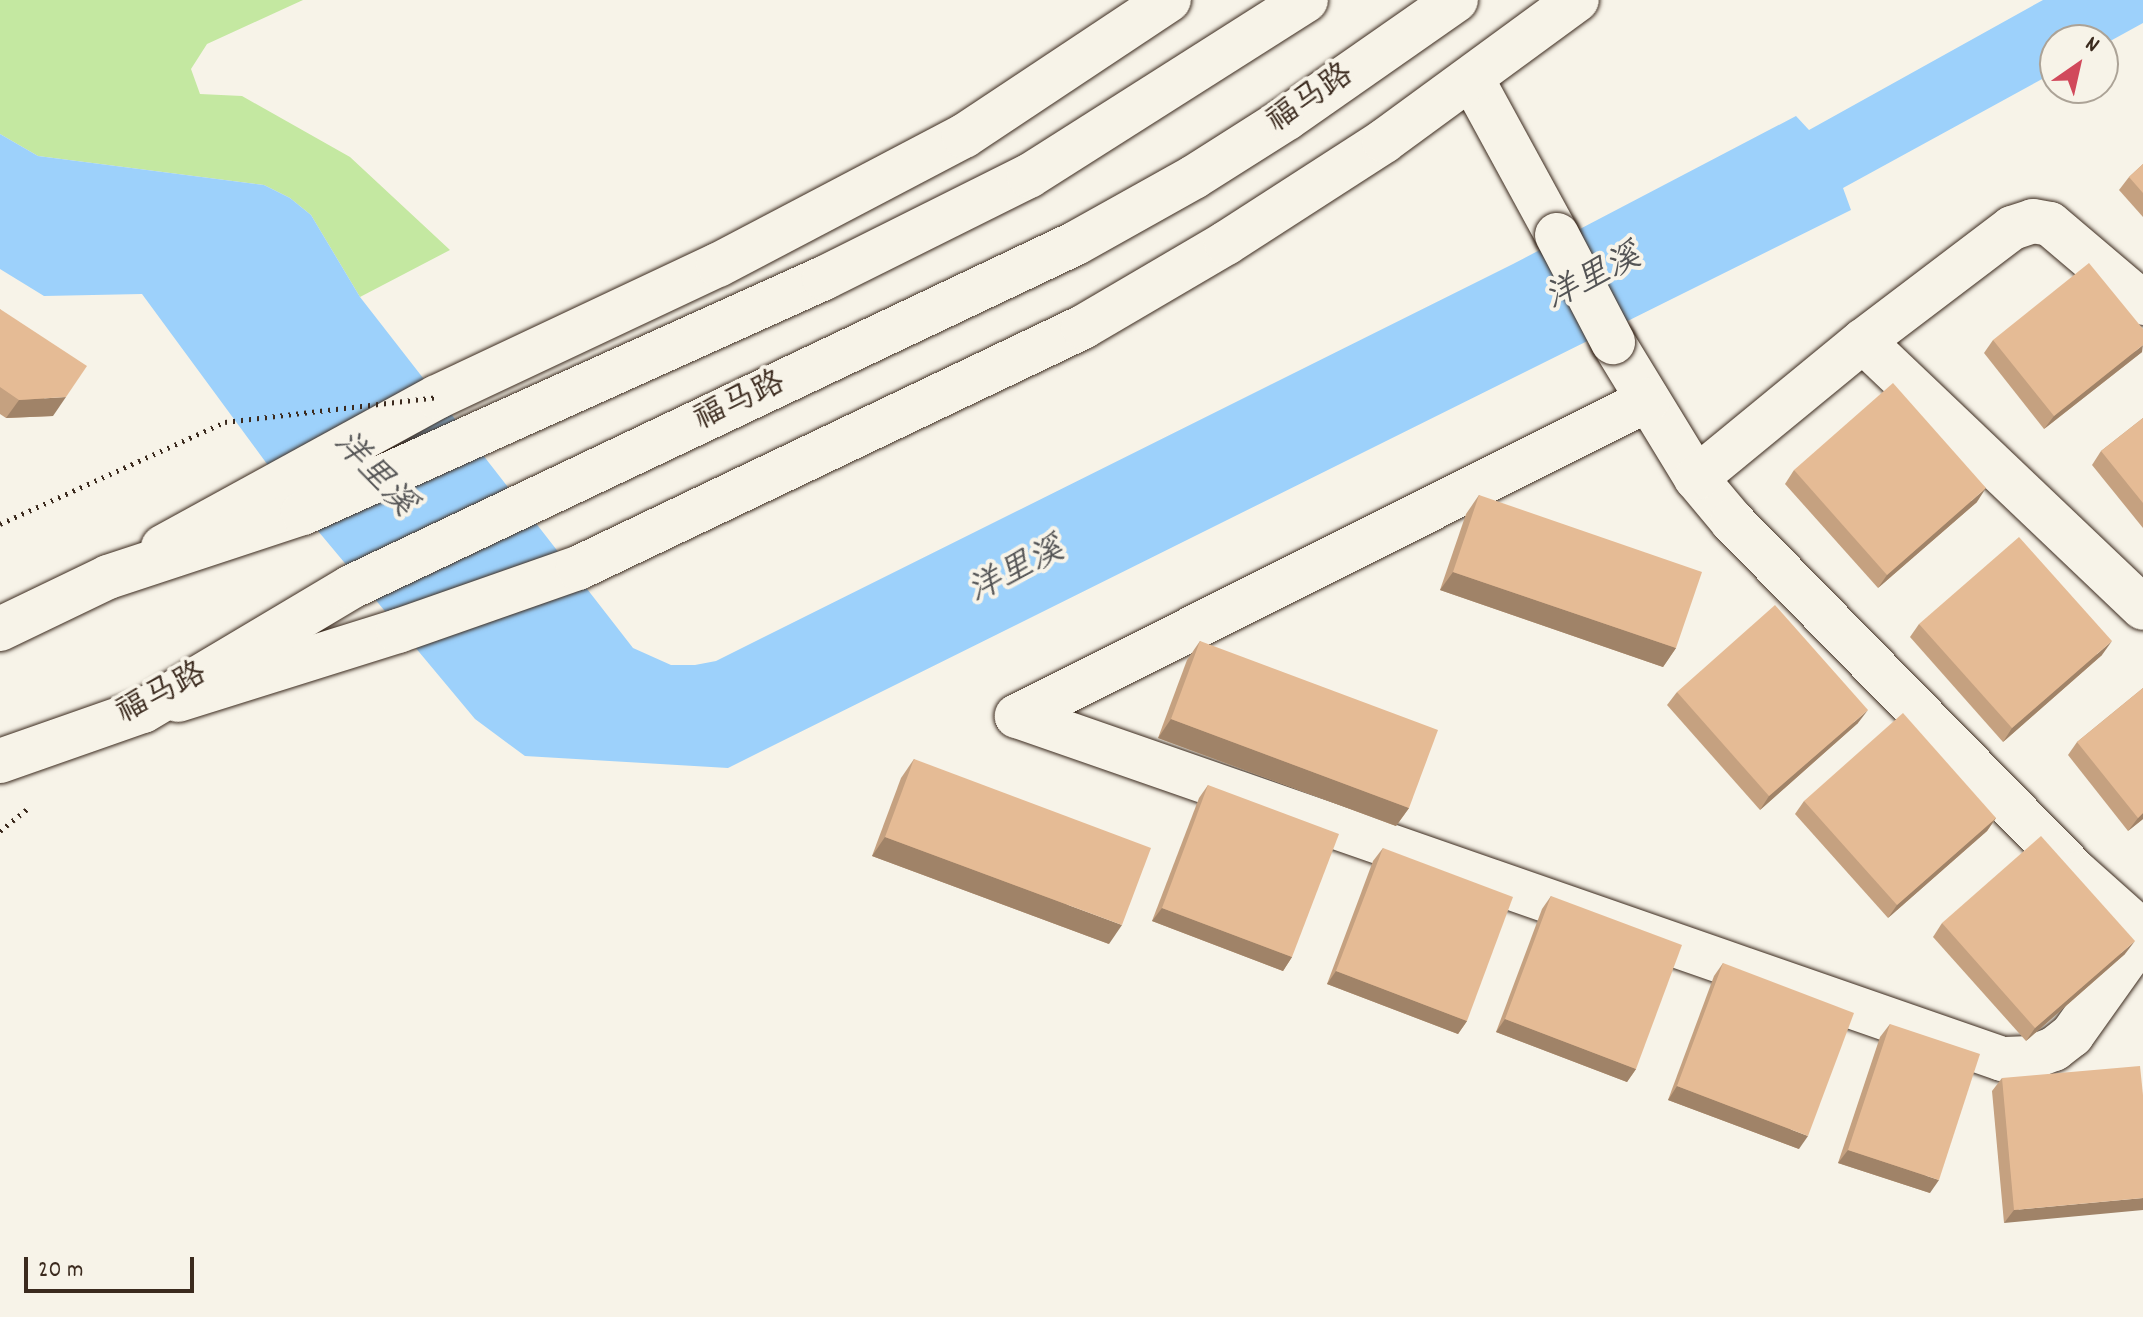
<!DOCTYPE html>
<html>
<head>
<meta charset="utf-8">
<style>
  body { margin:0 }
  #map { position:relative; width:2143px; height:1317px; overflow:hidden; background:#f7f3e8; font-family:Dekko,"LXGW WenKai TC",sans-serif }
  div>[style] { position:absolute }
  .green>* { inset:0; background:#c4e8a1 }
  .water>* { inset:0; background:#9dd1fb }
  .path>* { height:5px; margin-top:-2.5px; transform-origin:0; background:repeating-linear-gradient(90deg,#3b2a1e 0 2px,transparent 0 8px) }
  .roads { filter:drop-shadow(0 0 2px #3b2a1e) drop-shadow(0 0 2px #3b2a1e) }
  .minor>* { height:44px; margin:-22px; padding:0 22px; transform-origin:22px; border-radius:22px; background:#f7f3e8 }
  .secondary>* { height:44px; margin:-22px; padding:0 22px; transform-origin:22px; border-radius:22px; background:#f7f3e8 }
  .primary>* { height:44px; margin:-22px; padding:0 22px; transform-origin:22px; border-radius:22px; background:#f7f3e8 }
  .path-bridge>* { height:5px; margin-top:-2.5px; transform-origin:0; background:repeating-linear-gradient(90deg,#3b2a1e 0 2px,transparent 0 8px) }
  .bridges { filter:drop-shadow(0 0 2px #3b2a1e) drop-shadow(0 0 2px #3b2a1e) }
  .minor-bridge>* { height:44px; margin:-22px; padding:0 22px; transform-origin:22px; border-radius:22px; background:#f7f3e8 }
  .wall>* { inset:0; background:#c5a180 }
  .shaded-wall>* { inset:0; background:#a08368 }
  .building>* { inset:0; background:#e5bb95 }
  span { translate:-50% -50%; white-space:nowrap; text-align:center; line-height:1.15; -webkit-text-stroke:8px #f7f3e8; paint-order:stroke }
  .street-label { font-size:32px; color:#3b2a1e }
  .water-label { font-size:34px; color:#545455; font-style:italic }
  .north { position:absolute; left:2039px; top:24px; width:80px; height:80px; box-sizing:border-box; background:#f7f3e8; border:2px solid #aca397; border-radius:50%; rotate:34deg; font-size:22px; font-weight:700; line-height:32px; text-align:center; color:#3b2a1e }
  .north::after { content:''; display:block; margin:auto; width:28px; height:36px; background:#d1495b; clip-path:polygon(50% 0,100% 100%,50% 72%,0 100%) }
  .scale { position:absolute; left:24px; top:1257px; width:170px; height:36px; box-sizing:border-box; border:4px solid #3b2a1e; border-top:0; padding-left:10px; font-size:24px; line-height:28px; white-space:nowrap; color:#3b2a1e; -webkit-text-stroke:6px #f7f3e8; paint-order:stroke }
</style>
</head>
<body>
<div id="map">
  <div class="green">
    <div style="clip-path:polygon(0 0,303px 0,207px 44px,191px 69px,200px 94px,242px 96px,350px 157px,450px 250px,360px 297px,311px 215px,290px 198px,264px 185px,38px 156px,0 134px)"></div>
  </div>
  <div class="water">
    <div style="clip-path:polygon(2043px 0,2143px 0,2143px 23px,2103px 45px,2103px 40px,2055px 40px,2055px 72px,1843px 188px,1851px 210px,728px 768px,525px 756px,475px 719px,303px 513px,142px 294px,44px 296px,0 269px,0 134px,38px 156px,264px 185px,290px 198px,311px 215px,360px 297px,633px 648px,671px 665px,695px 665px,716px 661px,1513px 264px,1796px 116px,1809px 130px)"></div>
  </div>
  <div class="path">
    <div style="left:0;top:524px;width:247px;rotate:-24.4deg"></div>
    <div style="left:0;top:831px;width:35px;rotate:-39deg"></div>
  </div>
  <div class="roads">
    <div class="minor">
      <div style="left:1472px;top:79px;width:178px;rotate:61.4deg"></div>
      <div style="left:1863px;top:341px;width:387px;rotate:43.6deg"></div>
      <div style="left:1613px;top:342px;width:159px;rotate:58.6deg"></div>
      <div style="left:1696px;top:478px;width:56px;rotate:50.1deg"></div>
      <div style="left:1732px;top:521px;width:494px;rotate:45.6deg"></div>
      <div style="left:2078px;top:874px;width:87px;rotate:41.7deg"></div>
      <div style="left:1648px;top:400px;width:706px;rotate:153.4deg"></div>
      <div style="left:1017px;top:716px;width:1043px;rotate:19.2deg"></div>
      <div style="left:2002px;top:1059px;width:28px;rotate:-2deg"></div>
      <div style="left:2030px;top:1058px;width:26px;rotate:-21deg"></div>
      <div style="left:2054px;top:1049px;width:23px;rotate:-38deg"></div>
      <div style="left:2072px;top:1035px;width:123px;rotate:-54.6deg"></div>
      <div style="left:1696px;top:478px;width:216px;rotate:-39.4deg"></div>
      <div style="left:1863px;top:341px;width:187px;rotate:-37.2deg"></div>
      <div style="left:2012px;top:228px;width:22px;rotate:-18deg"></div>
      <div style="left:2033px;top:221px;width:17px;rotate:10deg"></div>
      <div style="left:2050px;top:224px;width:122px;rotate:40.3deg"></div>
    </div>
    <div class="secondary">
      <div style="left:163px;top:547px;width:312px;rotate:-28.7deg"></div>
      <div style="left:437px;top:397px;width:310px;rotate:-25.2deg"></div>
      <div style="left:718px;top:265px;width:278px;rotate:-27.7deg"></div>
      <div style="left:964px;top:136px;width:246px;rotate:-33.6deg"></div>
      <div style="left:178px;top:700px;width:231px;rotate:-17.4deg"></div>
      <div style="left:398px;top:631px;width:191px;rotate:-19.3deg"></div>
      <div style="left:578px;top:568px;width:560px;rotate:-25.51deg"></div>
      <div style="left:1083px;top:327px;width:166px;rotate:-30.4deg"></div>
      <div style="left:1226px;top:243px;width:188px;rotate:-32.8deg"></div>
      <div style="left:1384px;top:141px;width:239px;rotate:-36.2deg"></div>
    </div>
    <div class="primary">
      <div style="left:0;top:629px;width:120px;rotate:-25.7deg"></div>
      <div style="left:108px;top:577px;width:205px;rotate:-18.2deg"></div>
      <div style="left:303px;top:513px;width:572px;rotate:-24.28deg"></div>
      <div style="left:824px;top:278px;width:229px;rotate:-26.5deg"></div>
      <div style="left:1029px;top:176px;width:328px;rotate:-32.4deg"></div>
      <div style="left:0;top:761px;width:151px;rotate:-19.3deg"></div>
      <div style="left:143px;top:711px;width:242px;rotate:-30.8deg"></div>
      <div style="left:351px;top:587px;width:802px;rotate:-25.38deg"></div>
      <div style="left:1076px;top:243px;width:135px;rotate:-29.2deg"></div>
      <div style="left:1194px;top:177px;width:110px;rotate:-32.4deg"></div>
      <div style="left:1287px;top:118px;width:206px;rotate:-34.9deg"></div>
    </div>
  </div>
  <div class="path-bridge">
    <div style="left:225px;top:422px;width:213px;rotate:-6.7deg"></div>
  </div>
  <div class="bridges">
    <div class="minor-bridge">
      <div style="left:1557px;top:235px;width:121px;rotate:62.4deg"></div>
    </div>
  </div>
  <div class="wall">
    <div style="clip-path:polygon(2143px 164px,2143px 217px,2119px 190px,2129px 177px)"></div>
    <div style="clip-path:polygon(0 309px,53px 416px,6px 418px,0 414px)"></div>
    <div style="clip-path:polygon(1993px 340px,2142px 352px,2044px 429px,1984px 353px)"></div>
    <div style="clip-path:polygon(2143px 418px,2143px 528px,2092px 465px,2101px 451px)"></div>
    <div style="clip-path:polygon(1794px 470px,1977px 502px,1878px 588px,1785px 484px)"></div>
    <div style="clip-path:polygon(1479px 495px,1676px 648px,1663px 667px,1440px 590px,1466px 514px)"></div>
    <div style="clip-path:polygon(1919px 624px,2102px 655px,2003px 742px,1910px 637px)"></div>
    <div style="clip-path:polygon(1200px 641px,1409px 808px,1396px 826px,1158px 738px,1187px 660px)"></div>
    <div style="clip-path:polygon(2143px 688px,2143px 819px,2128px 831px,2068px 755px,2077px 742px)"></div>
    <div style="clip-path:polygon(1677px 692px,1858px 723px,1760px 810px,1667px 705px)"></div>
    <div style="clip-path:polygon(914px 759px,1109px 944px,872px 856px,901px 778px)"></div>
    <div style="clip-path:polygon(1208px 785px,1292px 957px,1283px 971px,1152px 921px,1199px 798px)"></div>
    <div style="clip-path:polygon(1804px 801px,1996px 818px,1987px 831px,1888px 918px,1795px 814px)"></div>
    <div style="clip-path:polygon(1383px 848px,1467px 1021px,1458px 1034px,1327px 984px,1373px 861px)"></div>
    <div style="clip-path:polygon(1551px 896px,1636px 1069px,1627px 1082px,1496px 1032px,1542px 909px)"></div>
    <div style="clip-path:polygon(1942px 923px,2125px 954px,2026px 1041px,1933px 937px)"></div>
    <div style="clip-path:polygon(1723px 963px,1799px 1149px,1668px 1100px,1714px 976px)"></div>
    <div style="clip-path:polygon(1890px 1024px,1930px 1193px,1838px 1163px,1880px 1037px)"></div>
    <div style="clip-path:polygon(2002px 1078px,2143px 1095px,2004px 1223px,1992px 1091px)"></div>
  </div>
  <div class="shaded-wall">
    <div style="clip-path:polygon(2143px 345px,2142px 352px,2044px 429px,2054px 416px)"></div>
    <div style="clip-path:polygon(66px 397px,53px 416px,6px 418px,19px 400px)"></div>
    <div style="clip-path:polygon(1986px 488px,1977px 502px,1878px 588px,1887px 575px)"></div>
    <div style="clip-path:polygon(1453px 572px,1676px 648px,1663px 667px,1440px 590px)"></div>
    <div style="clip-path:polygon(2112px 641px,2102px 655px,2003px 742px,2012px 728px)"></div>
    <div style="clip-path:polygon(1868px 710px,1858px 723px,1760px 810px,1769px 796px)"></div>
    <div style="clip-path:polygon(1171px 719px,1409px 808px,1396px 826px,1158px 738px)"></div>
    <div style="clip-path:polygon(2143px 813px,2143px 819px,2128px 831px,2138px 818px)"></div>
    <div style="clip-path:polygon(1996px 818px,1987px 831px,1888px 918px,1897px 905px)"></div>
    <div style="clip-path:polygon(885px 837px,1122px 925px,1109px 944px,872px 856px)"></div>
    <div style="clip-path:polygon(1162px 908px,1292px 957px,1283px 971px,1152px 921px)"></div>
    <div style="clip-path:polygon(2135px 941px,2125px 954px,2026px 1041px,2035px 1028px)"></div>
    <div style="clip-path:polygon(1336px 971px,1467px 1021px,1458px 1034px,1327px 984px)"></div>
    <div style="clip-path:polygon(1505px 1019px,1636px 1069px,1627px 1082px,1496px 1032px)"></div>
    <div style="clip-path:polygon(1677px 1086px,1808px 1136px,1799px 1149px,1668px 1100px)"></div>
    <div style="clip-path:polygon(1848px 1150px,1939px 1180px,1930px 1193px,1838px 1163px)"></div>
    <div style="clip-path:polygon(2143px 1198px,2143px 1210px,2004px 1223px,2014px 1210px)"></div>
  </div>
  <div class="building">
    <div style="clip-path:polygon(2143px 164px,2143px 193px,2129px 177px)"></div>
    <div style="clip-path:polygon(2089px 263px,2143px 329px,2143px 345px,2054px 416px,1993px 340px)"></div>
    <div style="clip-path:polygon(0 309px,87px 366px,66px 397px,19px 400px,0 387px)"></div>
    <div style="clip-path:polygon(1893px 383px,1986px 488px,1887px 575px,1794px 470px)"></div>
    <div style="clip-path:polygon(2143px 418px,2143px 503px,2101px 451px)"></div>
    <div style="clip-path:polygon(1479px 495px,1702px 572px,1676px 648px,1453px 572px)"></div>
    <div style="clip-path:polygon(2019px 537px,2112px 641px,2012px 728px,1919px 624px)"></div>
    <div style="clip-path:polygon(1775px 605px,1868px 710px,1769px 796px,1677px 692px)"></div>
    <div style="clip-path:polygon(1200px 641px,1438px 730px,1409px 808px,1171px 719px)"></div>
    <div style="clip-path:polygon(2143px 688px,2143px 813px,2138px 818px,2077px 742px)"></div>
    <div style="clip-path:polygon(1903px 713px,1996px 818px,1897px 905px,1804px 801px)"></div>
    <div style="clip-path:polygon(914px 759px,1151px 848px,1122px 925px,885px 837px)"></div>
    <div style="clip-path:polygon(1208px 785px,1339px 834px,1292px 957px,1162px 908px)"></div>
    <div style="clip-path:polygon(2041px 836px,2135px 941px,2035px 1028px,1942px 923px)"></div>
    <div style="clip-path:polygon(1383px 848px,1513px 897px,1467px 1021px,1336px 971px)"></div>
    <div style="clip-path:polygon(1551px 896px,1682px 945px,1636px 1069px,1505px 1019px)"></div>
    <div style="clip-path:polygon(1723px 963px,1854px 1013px,1808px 1136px,1677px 1086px)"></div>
    <div style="clip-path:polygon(1890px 1024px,1980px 1054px,1939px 1180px,1848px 1150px)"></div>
    <div style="clip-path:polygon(2140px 1066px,2143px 1095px,2143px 1198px,2014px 1210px,2002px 1078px)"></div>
  </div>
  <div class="street-label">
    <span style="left:1311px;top:100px;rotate:-34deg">福马路</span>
    <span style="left:740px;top:403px;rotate:-25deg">福马路</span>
    <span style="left:162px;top:695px;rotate:-27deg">福马路</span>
  </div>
  <div class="water-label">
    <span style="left:1594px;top:279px;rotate:-27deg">洋里溪</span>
    <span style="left:373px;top:475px;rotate:47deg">洋里溪</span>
    <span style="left:1017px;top:572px;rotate:-27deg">洋里溪</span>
  </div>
  <div class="north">N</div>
  <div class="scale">20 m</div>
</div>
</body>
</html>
